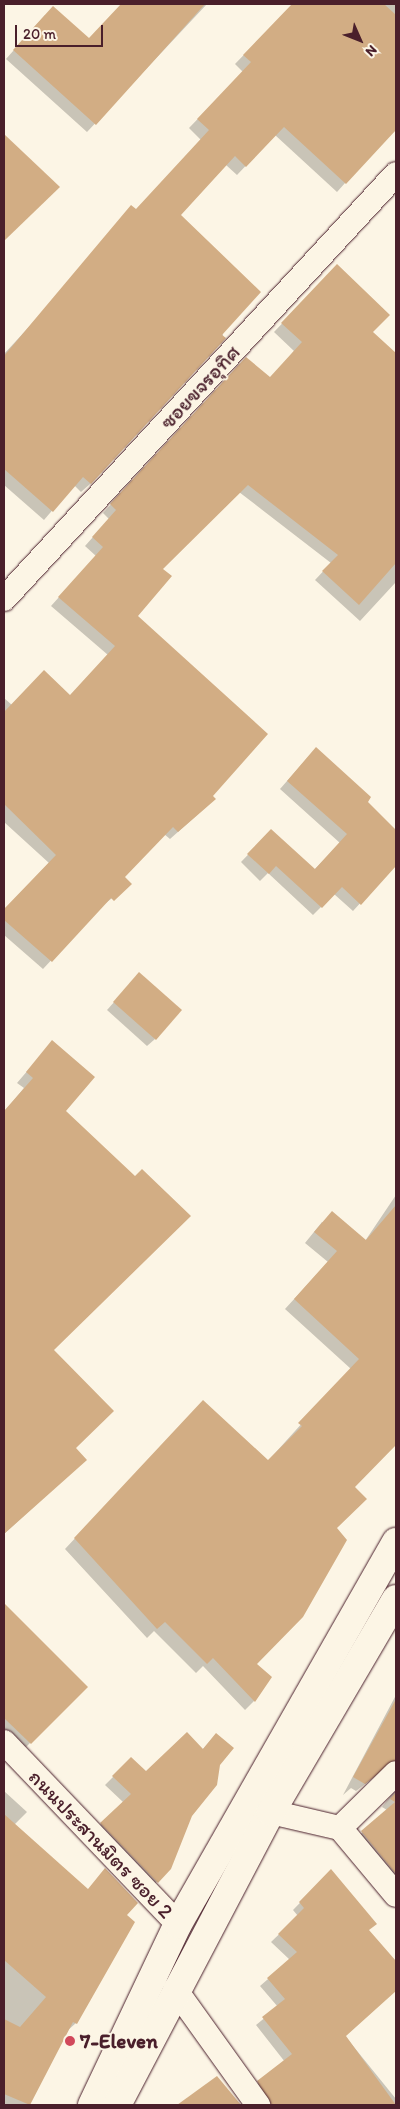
<!DOCTYPE html>
<html>
<head>
<meta charset="utf-8">
<style>
  body { margin:0 }
  #map { position:relative; width:400px; height:2109px; overflow:hidden; background:#fcf5e5; font-family:Itim,"Playpen Sans Thai",sans-serif }
  div>[style] { position:absolute }
  .shadow>* { inset:0; background:#0003 }
  .building>* { inset:0; background:#d2ad84 }
  .roads { filter:drop-shadow(0 0 1px #4a1f2b) drop-shadow(0 0 1px #4a1f2b) }
  .street>* { height:24px; margin:-12px; padding:0 12px; transform-origin:12px; border-radius:12px; background:#fcf5e5 }
  .secondary>* { height:28px; margin:-14px; padding:0 14px; transform-origin:14px; border-radius:14px; background:#fcf5e5 }
  .dots>* { width:14px; height:14px; translate:-50% -50%; box-sizing:border-box; border:2px solid #fcf5e5; border-radius:50% }
  span { translate:-50% -50%; white-space:nowrap; text-align:center; line-height:1.15; -webkit-text-stroke:4px #fcf5e5; paint-order:stroke }
  .street-label { font-size:21px; color:#4a1f2b }
  .poi-label { font-size:21px; color:#4a1f2b; font-weight:700 }
  .left { translate:0 -50%; text-align:left }
  .frame { position:absolute; inset:0; border:5px solid #4a1f2b; pointer-events:none }
  .north { position:absolute; left:335px; top:15px; width:50px; height:50px; -webkit-text-stroke:4px #fcf5e5; paint-order:stroke; rotate:134deg; font-size:14px; font-weight:700; line-height:20px; text-align:center; color:#4a1f2b }
  .north::after { content:''; display:block; margin:auto; width:18px; height:22px; background:#4a1f2b; clip-path:polygon(50% 0,100% 100%,50% 72%,0 100%) }
  .scale { position:absolute; left:15px; top:25px; width:88px; height:22px; box-sizing:border-box; border:2px solid #4a1f2b; border-top:0; padding-left:6px; font-size:15px; line-height:18px; white-space:nowrap; color:#4a1f2b; -webkit-text-stroke:4px #fcf5e5; paint-order:stroke }
</style>
</head>
<body>
<div id="map">
  <div class="shadow">
    <div style="clip-path:polygon(122px 4px,207px 4px,87px 132px,6px 59px,45px 15px,89px 39px)"></div>
    <div style="clip-path:polygon(293px 4px,396px 4px,396px 126px,337px 192px,275px 135px,237px 175px,226px 165px,179px 215px,224px 338px,90px 484px,81px 492px,74px 485px,44px 520px,4px 485px,4px 354px,201px 140px,189px 128px,243px 72px,235px 64px)"></div>
    <div style="clip-path:polygon(4px 137px,58px 187px,4px 239px)"></div>
    <div style="clip-path:polygon(337px 266px,371px 333px,396px 354px,396px 582px,360px 621px,315px 580px,331px 563px,239px 492px,161px 569px,137px 616px,211px 796px,206px 807px,170px 839px,164px 834px,124px 877px,130px 884px,102px 906px,43px 969px,4px 935px,4px 910px,49px 863px,4px 822px,4px 698px,12px 705px,70px 697px,108px 655px,51px 606px,96px 556px,85px 546px,109px 519px,103px 513px,238px 366px,270px 379px,294px 351px,274px 332px)"></div>
    <div style="clip-path:polygon(309px 756px,396px 832px,396px 864px,353px 911px,334px 894px,313px 915px,268px 873px,260px 881px,241px 862px,271px 831px,314px 870px,340px 843px,280px 789px)"></div>
    <div style="clip-path:polygon(132px 982px,155px 1039px,147px 1046px,107px 1010px)"></div>
    <div style="clip-path:polygon(52px 1042px,65px 1111px,52px 1350px,75px 1469px,4px 1534px,4px 1112px,24px 1088px,17px 1083px)"></div>
    <div style="clip-path:polygon(396px 1195px,396px 1444px,353px 1487px,335px 1528px,255px 1664px,254px 1701px,245px 1710px,203px 1666px,196px 1673px,154px 1631px,147px 1638px,65px 1549px,194px 1411px,267px 1462px,351px 1369px,285px 1309px,328px 1262px,305px 1243px,322px 1222px,365px 1241px)"></div>
    <div style="clip-path:polygon(12px 1613px,86px 1687px,20px 1753px,4px 1736px,4px 1621px)"></div>
    <div style="clip-path:polygon(396px 1695px,396px 1750px,392px 1755px,396px 1760px,356px 1791px,351px 1788px,343px 1795px)"></div>
    <div style="clip-path:polygon(216px 1734px,170px 1868px,149px 1890px,93px 1832px,123px 1802px,105px 1785px,131px 1759px,146px 1773px,202px 1750px)"></div>
    <div style="clip-path:polygon(396px 1789px,396px 1893px,353px 1841px,387px 1810px,382px 1807px)"></div>
    <div style="clip-path:polygon(4px 1791px,27px 1812px,14px 1825px,88px 1890px,125px 1915px,76px 2023px,67px 2031px,28px 2105px,4px 2105px)"></div>
    <div style="clip-path:polygon(331px 1871px,368px 1931px,396px 1962px,396px 1978px,345px 2036px,396px 2099px,396px 2105px,263px 2105px,251px 2089px,285px 2062px,256px 2025px,278px 2007px,260px 1986px,290px 1960px,271px 1942px,298px 1916px,293px 1910px)"></div>
    <div style="clip-path:polygon(217px 2078px,240px 2105px,180px 2105px,184px 2102px)"></div>
  </div>
  <div class="building">
    <div style="clip-path:polygon(121px 4px,205px 4px,96px 125px,13px 50px,53px 6px,89px 38px)"></div>
    <div style="clip-path:polygon(292px 4px,384px 4px,396px 15px,396px 130px,346px 184px,284px 127px,246px 167px,235px 156px,181px 215px,261px 292px,222px 335px,226px 338px,91px 484px,83px 477px,53px 512px,4px 469px,4px 356px,131px 205px,136px 209px,209px 130px,197px 119px,251px 62px,243px 55px)"></div>
    <div style="clip-path:polygon(4px 134px,60px 187px,4px 241px)"></div>
    <div style="clip-path:polygon(337px 264px,390px 315px,373px 332px,396px 353px,396px 563px,359px 605px,322px 571px,338px 555px,248px 485px,163px 569px,172px 576px,138px 616px,268px 734px,213px 796px,216px 799px,178px 832px,173px 827px,125px 877px,132px 884px,114px 901px,111px 898px,52px 962px,4px 920px,4px 909px,56px 855px,4px 804px,4px 712px,44px 670px,70px 695px,115px 646px,58px 597px,103px 547px,92px 537px,116px 510px,110px 504px,246px 357px,270px 377px,302px 342px,281px 323px)"></div>
    <div style="clip-path:polygon(316px 747px,371px 797px,368px 802px,396px 830px,396px 866px,361px 905px,342px 887px,322px 908px,276px 866px,269px 874px,247px 854px,271px 829px,315px 869px,347px 834px,287px 781px)"></div>
    <div style="clip-path:polygon(139px 972px,182px 1010px,156px 1040px,113px 1002px)"></div>
    <div style="clip-path:polygon(52px 1040px,95px 1077px,66px 1111px,135px 1176px,142px 1169px,191px 1216px,54px 1350px,114px 1411px,76px 1448px,87px 1460px,4px 1534px,4px 1111px,33px 1078px,26px 1072px)"></div>
    <div style="clip-path:polygon(396px 1205px,396px 1445px,355px 1487px,367px 1499px,337px 1528px,347px 1540px,303px 1617px,257px 1664px,272px 1677px,255px 1702px,213px 1658px,207px 1664px,165px 1622px,157px 1629px,74px 1538px,203px 1400px,268px 1460px,302px 1426px,298px 1423px,359px 1359px,294px 1299px,337px 1251px,314px 1232px,332px 1211px,366px 1240px)"></div>
    <div style="clip-path:polygon(4px 1603px,88px 1687px,31px 1744px,4px 1718px)"></div>
    <div style="clip-path:polygon(396px 1699px,396px 1760px,365px 1784px,353px 1777px)"></div>
    <div style="clip-path:polygon(187px 1732px,203px 1749px,216px 1733px,234px 1748px,220px 1765px,217px 1785px,192px 1816px,171px 1869px,158px 1883px,100px 1823px,131px 1794px,112px 1776px,131px 1757px,146px 1771px)"></div>
    <div style="clip-path:polygon(396px 1792px,396px 1874px,361px 1831px,395px 1802px,390px 1799px)"></div>
    <div style="clip-path:polygon(4px 1814px,88px 1889px,105px 1868px,138px 1903px,127px 1915px,135px 1922px,77px 2024px,73px 2022px,30px 2105px,4px 2094px,4px 2019px,20px 2027px,46px 1997px,4px 1960px)"></div>
    <div style="clip-path:polygon(331px 1869px,377px 1924px,369px 1930px,396px 1961px,396px 1991px,346px 2036px,396px 2105px,271px 2105px,257px 2081px,292px 2054px,262px 2017px,285px 1999px,267px 1978px,297px 1952px,278px 1934px,304px 1908px,299px 1902px)"></div>
    <div style="clip-path:polygon(217px 2076px,241px 2105px,177px 2105px)"></div>
  </div>
  <div class="roads">
    <div class="street">
      <div style="left:4px;top:599px;width:578px;rotate:-47.31deg"></div>
      <div style="left:4px;top:1742px;width:252px;rotate:46.3deg"></div>
      <div style="left:271px;top:1812px;width:71px;rotate:13.1deg"></div>
      <div style="left:340px;top:1828px;width:78px;rotate:-44.5deg"></div>
      <div style="left:340px;top:1828px;width:87px;rotate:50.1deg"></div>
      <div style="left:175px;top:1989px;width:143px;rotate:54.4deg"></div>
    </div>
    <div class="secondary">
      <div style="left:92px;top:2105px;width:200px;rotate:-64.6deg"></div>
      <div style="left:178px;top:1924px;width:440px;rotate:-60.3deg"></div>
      <div style="left:117px;top:2105px;width:331px;rotate:-62.3deg"></div>
      <div style="left:271px;top:1812px;width:247px;rotate:-59.6deg"></div>
    </div>
  </div>
  <div class="dots">
    <div style="left:70px;top:2041px;background:#d1495b"></div>
  </div>
  <div class="street-label">
    <span style="left:200px;top:387px;rotate:-47deg">ซอยขจรอุทิศ</span>
    <span style="left:101px;top:1844px;rotate:46deg">ถนนประสานมิตร ซอย 2</span>
  </div>
  <div class="poi-label">
    <span class="left" style="left:80px;top:2041px">7-Eleven</span>
  </div>
  <div class="frame"></div>
  <div class="north">N</div>
  <div class="scale">20 m</div>
</div>
</body>
</html>
